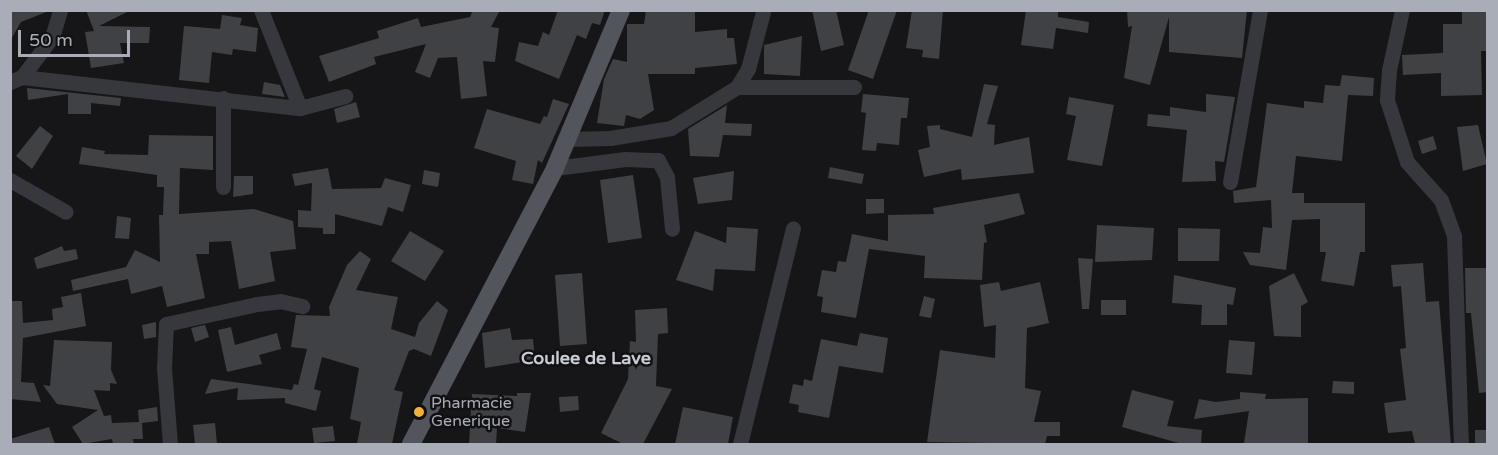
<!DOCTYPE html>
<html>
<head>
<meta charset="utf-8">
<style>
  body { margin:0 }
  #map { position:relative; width:1498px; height:455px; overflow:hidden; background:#161618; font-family:"Varela Round",sans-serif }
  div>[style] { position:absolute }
  .building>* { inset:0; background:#404145 }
  .minor>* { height:15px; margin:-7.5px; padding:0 7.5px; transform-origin:7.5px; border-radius:7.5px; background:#37383d }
  .major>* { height:18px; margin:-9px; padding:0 9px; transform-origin:9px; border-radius:9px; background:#53555c }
  .dots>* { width:16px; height:16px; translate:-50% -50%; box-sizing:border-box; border:3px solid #111113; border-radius:50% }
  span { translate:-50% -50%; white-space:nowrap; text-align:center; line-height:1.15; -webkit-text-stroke:5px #111113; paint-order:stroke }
  .poi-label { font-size:16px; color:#a8adb8 }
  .left { translate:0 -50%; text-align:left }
  .neighbourhood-label { font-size:18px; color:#c9ccd4; font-weight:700 }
  .frame { position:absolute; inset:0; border:12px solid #a8adb8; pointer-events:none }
  .scale { position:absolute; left:18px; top:30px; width:112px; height:27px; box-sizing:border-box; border:3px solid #a8adb8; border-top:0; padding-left:8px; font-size:18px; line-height:21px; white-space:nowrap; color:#a8adb8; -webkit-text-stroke:4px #111113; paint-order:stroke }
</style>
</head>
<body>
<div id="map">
  <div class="building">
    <div style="clip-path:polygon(10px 10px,49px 10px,49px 11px,21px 22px,10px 41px)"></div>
    <div style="clip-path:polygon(86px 10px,131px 10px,99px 26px,150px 27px,149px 43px,120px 43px,124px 63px,91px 68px,85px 32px,94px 31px)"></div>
    <div style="clip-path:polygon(473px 10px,500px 10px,491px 27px,499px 28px,495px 62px,483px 61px,487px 96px,461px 99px,457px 57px,438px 58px,430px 78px,415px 72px,426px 44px,374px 57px,376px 64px,329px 82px,319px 56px,379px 38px,377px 31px,418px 18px,421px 27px,470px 17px)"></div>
    <div style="clip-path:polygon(558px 10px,605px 10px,600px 25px,592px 23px,586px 39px,577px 35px,559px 79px,515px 61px,519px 42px,538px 46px,543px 32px,549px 35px)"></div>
    <div style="clip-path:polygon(646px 10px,695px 10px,695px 32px,727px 29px,727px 38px,734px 38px,737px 64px,695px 68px,695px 74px,648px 74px,654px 110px,640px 119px,626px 115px,624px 126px,597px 123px,604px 79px,613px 59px,627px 62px,627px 24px,644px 24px)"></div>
    <div style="clip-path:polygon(812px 10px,836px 10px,844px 45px,821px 51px)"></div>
    <div style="clip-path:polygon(869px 10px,897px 10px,873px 79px,848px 70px)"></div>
    <div style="clip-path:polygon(912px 10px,943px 10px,939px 59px,922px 57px,923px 50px,906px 48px)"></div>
    <div style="clip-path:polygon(1026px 10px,1058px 10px,1058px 17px,1089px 22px,1088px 33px,1056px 28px,1053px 49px,1021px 45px)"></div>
    <div style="clip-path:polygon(1247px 10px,1242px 58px,1169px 52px,1169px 17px,1150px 85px,1124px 78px,1132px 26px,1128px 27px,1127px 10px)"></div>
    <div style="clip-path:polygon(1462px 10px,1488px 10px,1488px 51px,1481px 51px,1482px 95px,1441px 96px,1441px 73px,1403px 75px,1402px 55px,1443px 53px,1443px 24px,1462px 24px)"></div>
    <div style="clip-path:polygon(222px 15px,242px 18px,240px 25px,258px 28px,256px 52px,233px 49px,232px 55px,212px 52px,209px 83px,179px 80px,184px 26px,220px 29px)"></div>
    <div style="clip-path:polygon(802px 36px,800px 76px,764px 74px,764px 45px)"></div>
    <div style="clip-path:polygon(1342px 75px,1374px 78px,1373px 96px,1348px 95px,1342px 161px,1296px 156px,1292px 193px,1304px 193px,1304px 203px,1365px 203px,1365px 252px,1360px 252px,1354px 286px,1321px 281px,1326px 252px,1320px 252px,1320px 219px,1292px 220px,1286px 270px,1250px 265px,1243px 252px,1260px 253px,1263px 227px,1272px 228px,1271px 200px,1234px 203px,1233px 191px,1256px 187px,1267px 103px,1304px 108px,1304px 101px,1323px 103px,1325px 85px,1340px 86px)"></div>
    <div style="clip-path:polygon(264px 82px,280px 85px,285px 97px,262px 94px)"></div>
    <div style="clip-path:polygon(984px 84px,998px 86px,987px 124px,995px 125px,994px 145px,1029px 137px,1034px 173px,962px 180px,961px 169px,924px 177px,918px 150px,930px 147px,927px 126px,940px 125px,940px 129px,972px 137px)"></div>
    <div style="clip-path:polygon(27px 88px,121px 98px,120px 106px,91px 103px,91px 114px,68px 114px,68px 94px,28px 100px)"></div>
    <div style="clip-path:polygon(863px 94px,909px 98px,907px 118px,901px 118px,899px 145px,877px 143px,876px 151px,862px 150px,866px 113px,861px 112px)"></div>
    <div style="clip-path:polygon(1206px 94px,1235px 97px,1224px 162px,1215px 161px,1216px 181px,1182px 182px,1187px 130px,1147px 126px,1148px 114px,1170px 116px,1170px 107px,1206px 112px)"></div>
    <div style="clip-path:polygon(1069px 97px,1114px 105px,1102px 166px,1067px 160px,1076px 116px,1066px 114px)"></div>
    <div style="clip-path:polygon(553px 99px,569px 104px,542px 163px,538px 160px,533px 184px,512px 180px,516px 161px,474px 148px,487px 109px,540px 124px,544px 116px,547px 117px)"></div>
    <div style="clip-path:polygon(356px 102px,360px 117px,337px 123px,334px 109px)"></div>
    <div style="clip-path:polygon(727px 105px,725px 123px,752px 124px,751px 136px,723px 135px,719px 157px,690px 156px,688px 129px)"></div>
    <div style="clip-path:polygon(1478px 125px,1487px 164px,1463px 171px,1457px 127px)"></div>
    <div style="clip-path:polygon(40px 126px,53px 136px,32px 169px,16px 156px)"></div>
    <div style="clip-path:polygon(149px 135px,213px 136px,213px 170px,180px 168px,179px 214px,254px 209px,293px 221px,296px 249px,270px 252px,275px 281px,239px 289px,231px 241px,209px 242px,209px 254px,196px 254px,205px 298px,167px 307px,162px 286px,131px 294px,128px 279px,73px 291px,71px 280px,126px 267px,135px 250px,160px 262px,159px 215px,163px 215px,164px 187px,157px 187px,157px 175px,79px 164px,82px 147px,105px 151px,104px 154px,148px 155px)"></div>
    <div style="clip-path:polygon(1433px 136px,1437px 149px,1422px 154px,1418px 141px)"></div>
    <div style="clip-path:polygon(830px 167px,864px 174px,862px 184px,828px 178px)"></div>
    <div style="clip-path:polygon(328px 168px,332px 189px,381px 188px,385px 178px,411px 185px,403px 212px,388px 207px,382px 226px,335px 214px,335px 234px,323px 234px,323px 228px,298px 227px,298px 210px,311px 211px,312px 183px,295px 186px,292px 174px)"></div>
    <div style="clip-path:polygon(424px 170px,440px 173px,438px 187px,422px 184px)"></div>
    <div style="clip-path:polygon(734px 171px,732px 200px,698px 204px,693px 178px)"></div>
    <div style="clip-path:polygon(633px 175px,642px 238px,608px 243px,600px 180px)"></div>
    <div style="clip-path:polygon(234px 176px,253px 176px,253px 194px,233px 197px)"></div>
    <div style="clip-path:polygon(1019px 193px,1025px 214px,984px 225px,987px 242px,984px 243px,982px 280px,924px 278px,925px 256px,869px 249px,856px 318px,821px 312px,823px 297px,817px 296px,822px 270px,836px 272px,838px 261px,846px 262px,852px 234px,888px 241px,888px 215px,934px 214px,933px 208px)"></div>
    <div style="clip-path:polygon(866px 199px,884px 199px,884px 213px,866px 214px)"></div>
    <div style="clip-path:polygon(117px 216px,131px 218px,129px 239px,115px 238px)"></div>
    <div style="clip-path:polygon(1097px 225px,1154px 228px,1152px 260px,1095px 262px)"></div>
    <div style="clip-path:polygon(727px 227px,758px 229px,755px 271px,715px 269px,713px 291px,676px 280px,695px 231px,726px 243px)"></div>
    <div style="clip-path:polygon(1178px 228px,1220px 229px,1219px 261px,1178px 261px)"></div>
    <div style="clip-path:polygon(410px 231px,444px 251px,425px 281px,391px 261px)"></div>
    <div style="clip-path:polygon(62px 246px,64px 251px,76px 249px,78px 259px,37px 269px,34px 258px)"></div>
    <div style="clip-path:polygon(360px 251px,371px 259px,356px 290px,398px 297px,391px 329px,415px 337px,419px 323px,437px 301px,448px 310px,431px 356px,414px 349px,409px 351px,394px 390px,403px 392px,392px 444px,357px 444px,361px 422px,350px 419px,359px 368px,322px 357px,314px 389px,321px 391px,316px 411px,285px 403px,285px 398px,237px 400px,238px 388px,205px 394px,211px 379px,292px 390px,294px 384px,298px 385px,307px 349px,291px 347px,296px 315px,330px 316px,329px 307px,347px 265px)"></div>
    <div style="clip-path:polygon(1078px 258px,1093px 259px,1089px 309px,1082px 309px)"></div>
    <div style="clip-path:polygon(1423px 263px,1426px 302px,1439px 301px,1451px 444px,1415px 444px,1412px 431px,1388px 433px,1384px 403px,1406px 400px,1400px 349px,1406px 348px,1401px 286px,1393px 287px,1391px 265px)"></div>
    <div style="clip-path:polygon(1465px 268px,1488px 268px,1488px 392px,1479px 393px,1471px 313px,1466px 313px)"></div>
    <div style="clip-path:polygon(582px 273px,587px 344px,560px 346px,555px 275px)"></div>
    <div style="clip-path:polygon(1294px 273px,1308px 302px,1301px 306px,1301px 337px,1274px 336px,1269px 286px)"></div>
    <div style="clip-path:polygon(1174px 275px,1236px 288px,1233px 305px,1227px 304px,1227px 325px,1201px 325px,1202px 305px,1172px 303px)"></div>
    <div style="clip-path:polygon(999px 282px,1001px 291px,1040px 282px,1049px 323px,1027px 328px,1025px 388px,1041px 391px,1034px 422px,1060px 422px,1060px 436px,1047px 436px,1045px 444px,927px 442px,940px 350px,995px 358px,996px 325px,984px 327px,980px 285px)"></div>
    <div style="clip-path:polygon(81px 293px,86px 326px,23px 338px,21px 382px,34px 383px,41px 402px,10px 399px,10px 301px,22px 301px,23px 323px,53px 320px,52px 309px,63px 307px,61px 297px)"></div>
    <div style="clip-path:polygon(924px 296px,935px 299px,931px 318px,919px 316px)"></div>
    <div style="clip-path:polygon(1101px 300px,1126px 300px,1126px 315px,1101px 315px)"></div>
    <div style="clip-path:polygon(667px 308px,668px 333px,658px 334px,656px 386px,672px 389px,643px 444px,623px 444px,601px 433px,628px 379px,630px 341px,636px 342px,635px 310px)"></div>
    <div style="clip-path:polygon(156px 322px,156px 337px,144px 339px,142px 325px)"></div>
    <div style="clip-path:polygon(205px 325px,209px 337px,195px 342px,191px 328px)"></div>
    <div style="clip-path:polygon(231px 327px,235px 345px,277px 333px,281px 349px,259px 355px,262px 364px,227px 372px,218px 330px)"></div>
    <div style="clip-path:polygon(510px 328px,512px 340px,533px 339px,535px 360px,485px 368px,482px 333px)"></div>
    <div style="clip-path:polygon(860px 333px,888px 338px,883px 373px,839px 366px,829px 418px,798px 412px,799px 405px,789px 403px,793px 384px,803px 386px,804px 379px,812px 381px,821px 339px,857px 346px)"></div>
    <div style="clip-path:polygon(54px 340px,112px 342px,111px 370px,117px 384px,110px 383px,110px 391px,94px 390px,104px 416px,111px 415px,112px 423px,139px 422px,138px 410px,157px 407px,158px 421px,142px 423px,143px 439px,133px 439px,134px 444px,113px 444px,112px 439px,83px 444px,72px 427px,98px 410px,57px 404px,43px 385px,50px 386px)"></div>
    <div style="clip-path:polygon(1229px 340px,1255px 342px,1252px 375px,1226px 373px)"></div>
    <div style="clip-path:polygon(1333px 381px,1354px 382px,1354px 394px,1332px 393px)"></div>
    <div style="clip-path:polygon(1132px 390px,1174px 401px,1167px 426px,1202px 430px,1201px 444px,1182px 444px,1122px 427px)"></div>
    <div style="clip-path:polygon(1240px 392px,1266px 394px,1265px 399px,1308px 398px,1308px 444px,1244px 443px,1249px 411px,1194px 419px,1199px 399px,1216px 402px,1240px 399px)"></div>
    <div style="clip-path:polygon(517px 393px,531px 393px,525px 432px,497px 428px,496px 444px,469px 444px,472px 394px,517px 396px)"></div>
    <div style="clip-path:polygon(578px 396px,579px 410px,560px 412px,559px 397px)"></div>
    <div style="clip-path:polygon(683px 407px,733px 417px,728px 444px,675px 444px)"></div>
    <div style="clip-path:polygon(215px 423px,217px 444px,195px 444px,193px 425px)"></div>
    <div style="clip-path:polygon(333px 426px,335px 441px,314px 443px,312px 428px)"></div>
    <div style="clip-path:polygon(49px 427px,55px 444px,10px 444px,10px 439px)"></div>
    <div style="clip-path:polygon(1475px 430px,1488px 430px,1488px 444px,1475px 444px)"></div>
  </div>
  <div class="minor">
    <div style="left:261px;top:10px;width:105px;rotate:68.3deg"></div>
    <div style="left:1402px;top:10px;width:61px;rotate:102.2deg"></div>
    <div style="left:1389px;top:70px;width:30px;rotate:94deg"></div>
    <div style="left:1387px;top:100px;width:65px;rotate:72.1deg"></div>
    <div style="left:1407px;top:162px;width:51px;rotate:48.2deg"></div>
    <div style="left:1441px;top:200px;width:38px;rotate:70deg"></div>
    <div style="left:1454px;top:236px;width:208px;rotate:88.1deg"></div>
    <div style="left:22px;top:77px;width:280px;rotate:6.4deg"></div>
    <div style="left:300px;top:108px;width:47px;rotate:-14.9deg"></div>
    <div style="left:10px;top:82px;width:13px;rotate:-23deg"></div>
    <div style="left:22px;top:77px;width:50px;rotate:-53.1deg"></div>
    <div style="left:52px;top:37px;width:28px;rotate:-73deg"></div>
    <div style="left:737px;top:87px;width:117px"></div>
    <div style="left:223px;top:98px;width:89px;rotate:90deg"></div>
    <div style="left:568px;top:139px;width:42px;rotate:-1.4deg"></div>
    <div style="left:610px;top:138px;width:62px;rotate:-9.3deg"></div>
    <div style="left:671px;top:128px;width:78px;rotate:-31.8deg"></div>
    <div style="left:737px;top:87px;width:21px;rotate:-59deg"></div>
    <div style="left:748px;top:69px;width:59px;rotate:-75.3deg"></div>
    <div style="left:555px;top:168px;width:71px;rotate:-7.3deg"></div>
    <div style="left:625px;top:159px;width:33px;rotate:2deg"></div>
    <div style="left:658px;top:160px;width:19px;rotate:62deg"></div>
    <div style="left:667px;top:177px;width:52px;rotate:84.5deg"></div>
    <div style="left:10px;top:180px;width:64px;rotate:29.7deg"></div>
    <div style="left:1230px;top:182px;width:175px;rotate:-80.1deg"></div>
    <div style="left:170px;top:444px;width:76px;rotate:-94.5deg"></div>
    <div style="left:164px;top:368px;width:44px;rotate:-87.4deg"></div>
    <div style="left:166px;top:324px;width:93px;rotate:-12.4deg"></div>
    <div style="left:257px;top:304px;width:23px;rotate:-7deg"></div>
    <div style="left:280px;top:301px;width:23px;rotate:13deg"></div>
    <div style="left:740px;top:444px;width:222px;rotate:-76.2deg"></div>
  </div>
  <div class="major">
    <div style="left:411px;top:444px;width:311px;rotate:-62.4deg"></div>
    <div style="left:555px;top:168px;width:171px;rotate:-67.3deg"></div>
  </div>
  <div class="dots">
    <div style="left:419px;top:412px;background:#f2b134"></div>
  </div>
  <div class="poi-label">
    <span class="left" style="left:431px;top:412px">Pharmacie<br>Generique</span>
  </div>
  <div class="neighbourhood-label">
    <span style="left:586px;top:358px">Coulee de Lave</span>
  </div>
  <div class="frame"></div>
  <div class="scale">50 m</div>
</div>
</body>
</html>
